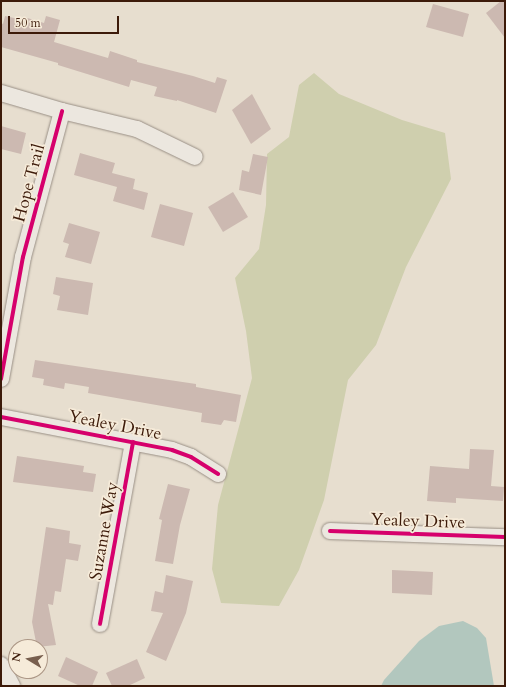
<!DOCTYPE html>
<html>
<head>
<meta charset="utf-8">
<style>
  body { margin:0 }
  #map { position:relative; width:506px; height:687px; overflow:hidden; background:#e7decf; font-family:Cardo,serif }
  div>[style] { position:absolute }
  .green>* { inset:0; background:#cfcfae }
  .water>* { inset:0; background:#b2c7be }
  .building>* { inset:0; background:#ccb9b1 }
  .roads { filter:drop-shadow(0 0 1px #998f85) drop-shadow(0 0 1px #998f85) }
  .minor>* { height:16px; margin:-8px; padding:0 8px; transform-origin:8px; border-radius:8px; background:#ece7df }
  .cycleway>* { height:4px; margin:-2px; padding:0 2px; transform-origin:2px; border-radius:2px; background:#d6006c }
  span { translate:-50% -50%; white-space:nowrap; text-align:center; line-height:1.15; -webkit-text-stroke:3.5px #f6ebd9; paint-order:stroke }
  .street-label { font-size:17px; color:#3c1a09 }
  .frame { position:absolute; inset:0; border:2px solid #3c1a09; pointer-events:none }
  .north { position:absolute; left:8px; top:639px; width:40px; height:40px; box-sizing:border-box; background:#f6ebd9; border:1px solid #ac9786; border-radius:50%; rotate:280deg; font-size:11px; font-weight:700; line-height:16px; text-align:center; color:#3c1a09 }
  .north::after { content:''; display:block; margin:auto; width:14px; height:18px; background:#785f4e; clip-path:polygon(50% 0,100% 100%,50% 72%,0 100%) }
  .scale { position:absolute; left:8px; top:16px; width:111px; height:18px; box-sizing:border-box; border:2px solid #3c1a09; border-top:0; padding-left:5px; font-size:12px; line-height:14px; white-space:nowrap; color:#3c1a09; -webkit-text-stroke:3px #f6ebd9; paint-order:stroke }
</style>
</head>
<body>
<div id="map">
  <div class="green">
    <div style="clip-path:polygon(314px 73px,339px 94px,402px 120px,445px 133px,451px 179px,406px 267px,376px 345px,348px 380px,324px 500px,299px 570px,279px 606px,221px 603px,212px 569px,218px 505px,252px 378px,246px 331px,235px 278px,259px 249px,266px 205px,267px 154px,289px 137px,299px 85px)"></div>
  </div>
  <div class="water">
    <div style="clip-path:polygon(463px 621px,477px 628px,486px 638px,494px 686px,381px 686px,384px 680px,419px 641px,439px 626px)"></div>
  </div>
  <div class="building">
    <div style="clip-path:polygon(501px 1px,505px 1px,505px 38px,486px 13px)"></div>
    <div style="clip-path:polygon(433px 4px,469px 14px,463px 37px,426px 27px)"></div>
    <div style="clip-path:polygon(5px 16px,23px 20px,24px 17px,44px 23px,46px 16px,60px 20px,54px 42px,108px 58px,110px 51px,137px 60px,137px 62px,193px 76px,215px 83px,217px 77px,227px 80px,216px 113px,177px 100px,177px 101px,154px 96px,157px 87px,131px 80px,129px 87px,58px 65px,58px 63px,1px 47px,1px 23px,3px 24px)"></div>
    <div style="clip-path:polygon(252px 94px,271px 129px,251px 144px,232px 110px)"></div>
    <div style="clip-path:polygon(1px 126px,26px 133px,21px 154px,1px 149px)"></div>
    <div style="clip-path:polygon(80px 153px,115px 163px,112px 173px,135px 179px,133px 189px,148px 193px,144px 210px,113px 201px,117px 187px,74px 175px)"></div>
    <div style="clip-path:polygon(253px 154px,268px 157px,261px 195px,239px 190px,242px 170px,249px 172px)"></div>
    <div style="clip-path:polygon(233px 192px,248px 217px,223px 232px,208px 207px)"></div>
    <div style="clip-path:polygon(160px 204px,193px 213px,184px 246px,151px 237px)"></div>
    <div style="clip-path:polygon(69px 223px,100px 232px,91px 264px,65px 257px,69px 244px,63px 242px)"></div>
    <div style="clip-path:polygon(56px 277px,93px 283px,88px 315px,57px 310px,60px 296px,53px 294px)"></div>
    <div style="clip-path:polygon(35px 360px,196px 384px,196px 387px,241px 395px,236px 422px,224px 420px,221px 425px,201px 422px,202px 413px,88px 393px,89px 387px,65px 383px,64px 389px,43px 385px,44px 379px,32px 377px)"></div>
    <div style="clip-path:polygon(470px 449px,494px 450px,491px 486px,504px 487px,503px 501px,456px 498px,456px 503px,427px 501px,430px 466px,469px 469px)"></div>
    <div style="clip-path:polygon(17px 456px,84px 466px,83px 472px,96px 474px,93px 492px,13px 482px)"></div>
    <div style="clip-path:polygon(168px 484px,190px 489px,180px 525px,173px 564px,155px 561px,162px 520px,159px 519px)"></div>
    <div style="clip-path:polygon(46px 527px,70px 531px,69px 543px,81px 545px,78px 561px,66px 559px,61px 592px,55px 591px,53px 605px,48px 604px,56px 645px,37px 647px,32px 622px)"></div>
    <div style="clip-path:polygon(392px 570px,433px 572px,432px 595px,392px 593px)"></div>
    <div style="clip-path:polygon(166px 575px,193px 581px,186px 613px,166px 661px,146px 652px,163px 613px,151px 611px,155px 591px,163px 593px)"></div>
    <div style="clip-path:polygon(66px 657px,98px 672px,92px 686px,80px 686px,58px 676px)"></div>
    <div style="clip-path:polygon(137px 659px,145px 678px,128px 686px,112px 686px,106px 673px)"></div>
  </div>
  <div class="roads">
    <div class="minor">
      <div style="left:1px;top:93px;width:64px;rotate:16.4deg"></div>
      <div style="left:62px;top:111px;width:77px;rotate:13.5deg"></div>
      <div style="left:137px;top:129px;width:64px;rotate:25.8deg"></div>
      <div style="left:1px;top:379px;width:124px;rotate:-79.8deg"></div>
      <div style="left:23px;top:257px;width:151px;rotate:-75deg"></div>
      <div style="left:1px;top:417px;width:174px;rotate:10.9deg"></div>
      <div style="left:172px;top:450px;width:20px;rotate:20deg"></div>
      <div style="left:191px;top:457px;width:32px;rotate:32deg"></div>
      <div style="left:330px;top:531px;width:175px;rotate:2deg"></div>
      <div style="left:100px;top:624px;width:185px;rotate:-79.7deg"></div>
      <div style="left:1px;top:665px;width:24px;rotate:62deg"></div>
    </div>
  </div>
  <div class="cycleway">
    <div style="left:1px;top:379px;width:124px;rotate:-79.8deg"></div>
    <div style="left:23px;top:257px;width:151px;rotate:-75deg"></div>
    <div style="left:1px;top:417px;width:174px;rotate:10.9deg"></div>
    <div style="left:172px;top:450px;width:20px;rotate:20deg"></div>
    <div style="left:191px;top:457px;width:32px;rotate:32deg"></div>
    <div style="left:330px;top:531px;width:175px;rotate:2deg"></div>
    <div style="left:100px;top:624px;width:185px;rotate:-79.7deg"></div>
  </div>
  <div class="street-label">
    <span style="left:29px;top:183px;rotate:-75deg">Hope Trail</span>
    <span style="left:115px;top:425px;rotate:11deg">Yealey Drive</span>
    <span style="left:418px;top:521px;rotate:2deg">Yealey Drive</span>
    <span style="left:104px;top:531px;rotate:-80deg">Suzanne Way</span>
  </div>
  <div class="frame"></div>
  <div class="north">N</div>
  <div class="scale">50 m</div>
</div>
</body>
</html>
